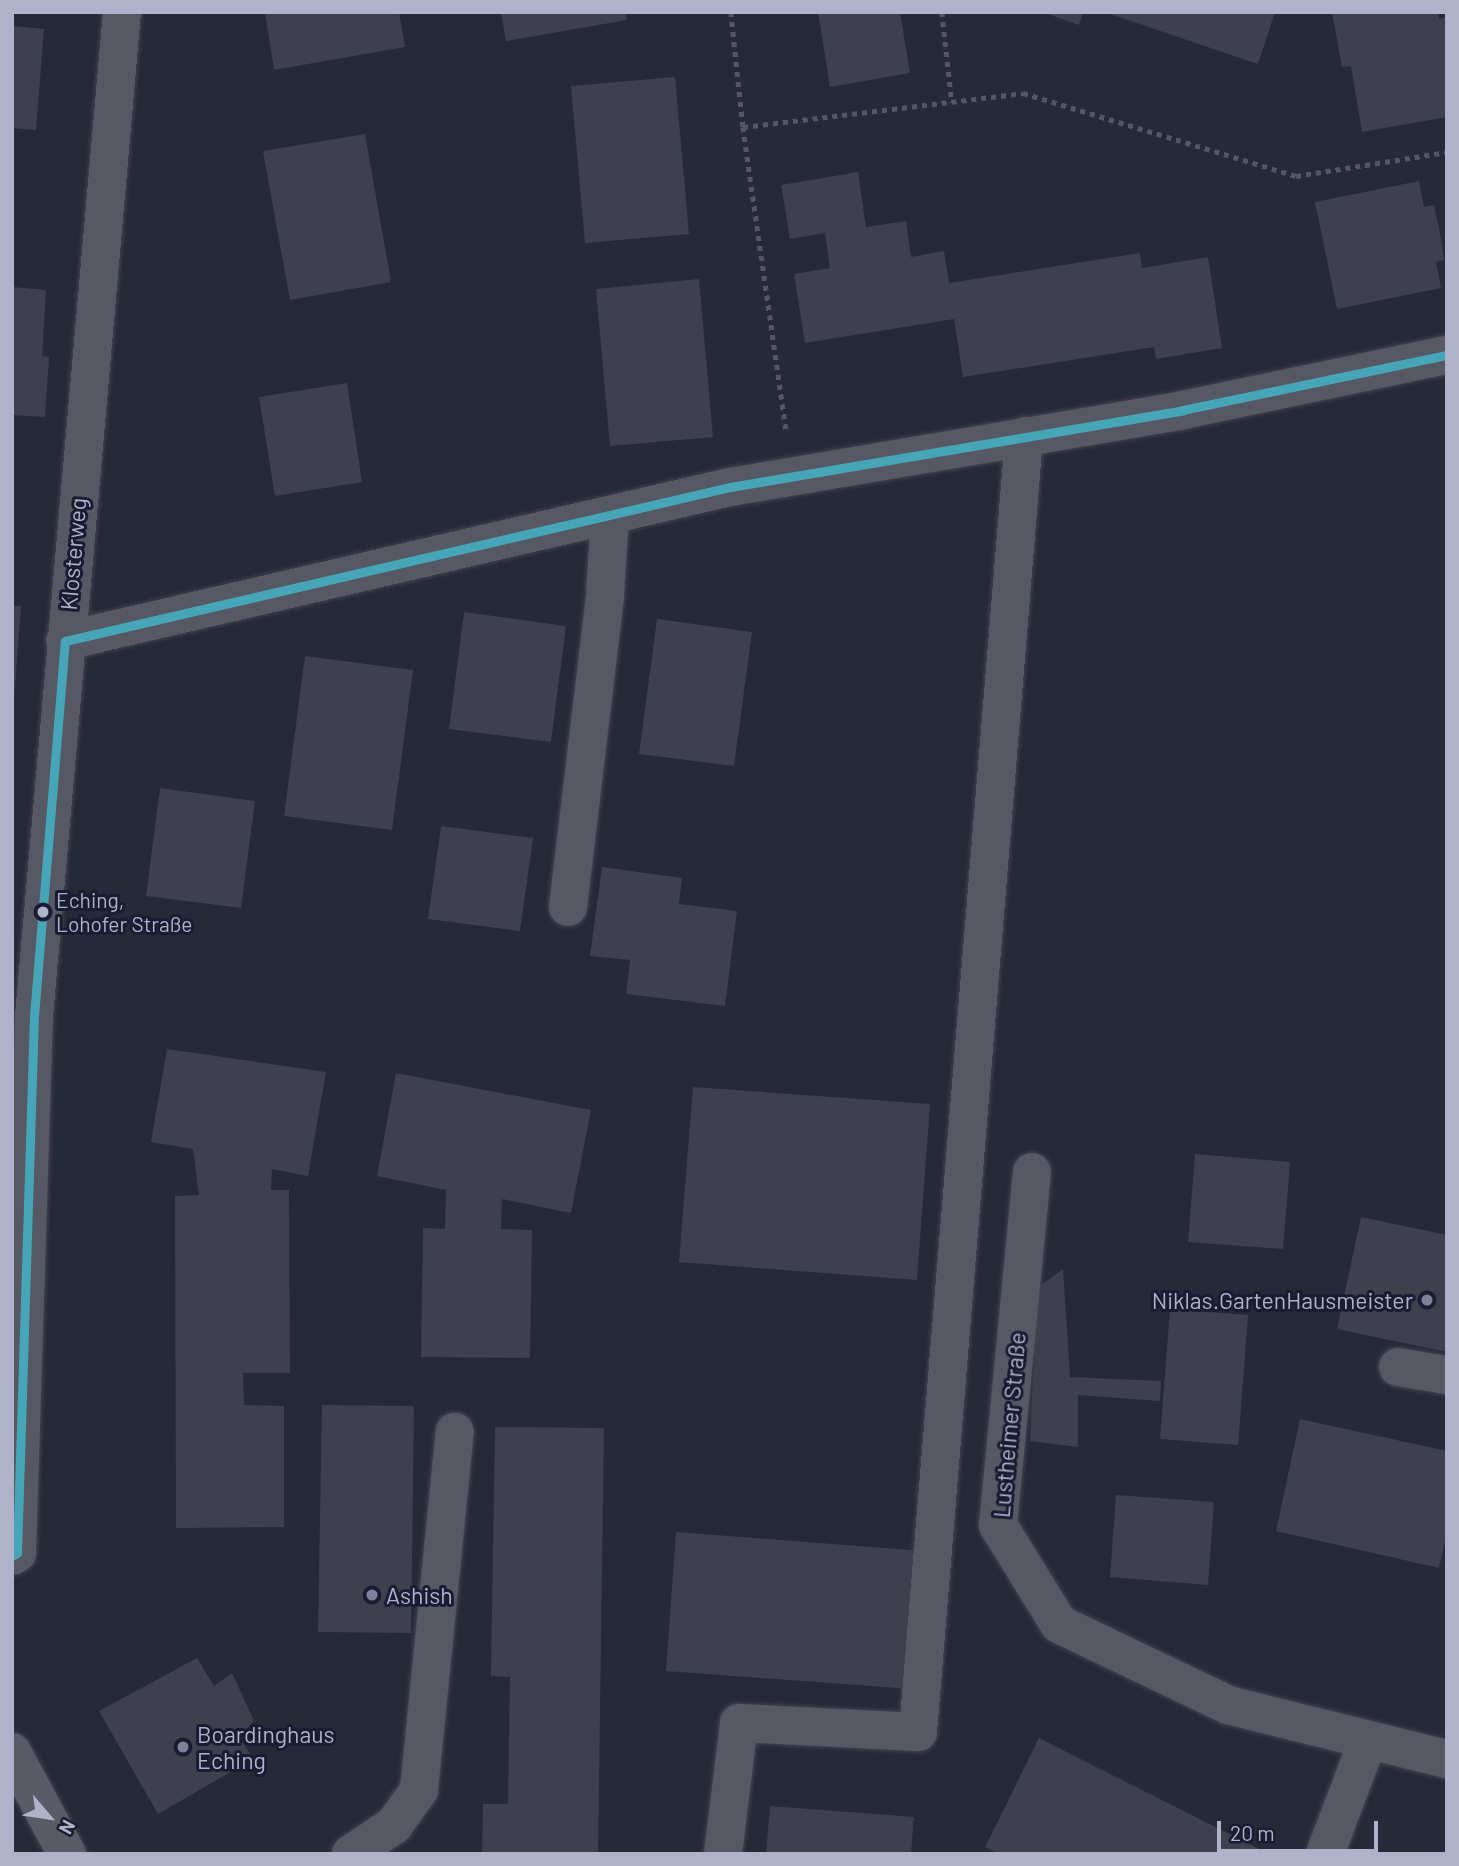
<!DOCTYPE html>
<html>
<head>
<meta charset="utf-8">
<style>
  body { margin:0 }
  #map { position:relative; width:1459px; height:1866px; overflow:hidden; background:#262937; font-family:Barlow,sans-serif }
  div>[style] { position:absolute }
  .building>* { inset:0; background:#3e404d }
  .path>* { height:4.5px; margin-top:-2.25px; transform-origin:0; background:repeating-linear-gradient(90deg,#545762 0 5px,transparent 0 10px) }
  .roads { filter:drop-shadow(0 0 2px #41434e) drop-shadow(0 0 2px #41434e) }
  .minor>* { height:38px; margin:-19px; padding:0 19px; transform-origin:19px; border-radius:19px; background:#565864 }
  .major>* { height:38px; margin:-19px; padding:0 19px; transform-origin:19px; border-radius:19px; background:#595b67 }
  .bus-1>* { height:9px; margin:-4.5px; padding:0 4.5px; transform-origin:4.5px; border-radius:4.5px; background:#46a6b8 }
  .dots>* { width:19px; height:19px; translate:-50% -50%; box-sizing:border-box; border:4px solid #191c32; border-radius:50% }
  span { translate:-50% -50%; white-space:nowrap; text-align:center; line-height:1.15; -webkit-text-stroke:6px #191c32; paint-order:stroke }
  .bus-label { font-size:21px; color:#afb2c9 }
  .left { translate:0 -50%; text-align:left }
  .street-label { font-size:23px; color:#afb2c9 }
  .poi-label { font-size:23px; color:#afb2c9 }
  .right { translate:-100% -50%; text-align:right }
  .frame { position:absolute; inset:0; border:14px solid #afb2c9; pointer-events:none }
  .north { position:absolute; left:14px; top:1782px; width:70px; height:70px; -webkit-text-stroke:5px #191c32; paint-order:stroke; rotate:119deg; font-size:19px; font-weight:700; line-height:28px; text-align:center; color:#afb2c9 }
  .north::after { content:''; display:block; margin:auto; width:24px; height:32px; background:#afb2c9; clip-path:polygon(50% 0,100% 100%,50% 72%,0 100%) }
  .scale { position:absolute; left:1217px; top:1821px; width:161px; height:32px; box-sizing:border-box; border:4px solid #afb2c9; border-top:0; padding-left:9px; font-size:21px; line-height:24px; white-space:nowrap; color:#afb2c9; -webkit-text-stroke:5px #191c32; paint-order:stroke }
</style>
</head>
<body>
<div id="map">
  <div class="building">
    <div style="clip-path:polygon(265px 12px,399px 12px,405px 47px,274px 70px)"></div>
    <div style="clip-path:polygon(501px 12px,625px 12px,627px 20px,506px 41px)"></div>
    <div style="clip-path:polygon(818px 12px,900px 12px,910px 73px,830px 87px)"></div>
    <div style="clip-path:polygon(1042px 12px,1083px 12px,1079px 25px)"></div>
    <div style="clip-path:polygon(1104px 12px,1275px 12px,1258px 64px)"></div>
    <div style="clip-path:polygon(1332px 12px,1438px 12px,1439px 19px,1447px 17px,1447px 117px,1362px 132px,1351px 66px,1342px 67px)"></div>
    <div style="clip-path:polygon(12px 26px,44px 29px,36px 130px,12px 128px)"></div>
    <div style="clip-path:polygon(675px 77px,689px 234px,585px 243px,571px 86px)"></div>
    <div style="clip-path:polygon(365px 134px,391px 282px,290px 300px,263px 151px)"></div>
    <div style="clip-path:polygon(858px 172px,866px 227px,906px 221px,911px 257px,944px 251px,949px 283px,1140px 253px,1142px 268px,1208px 257px,1222px 348px,1156px 359px,1154px 347px,963px 377px,954px 319px,805px 343px,794px 274px,830px 268px,825px 233px,790px 239px,781px 185px)"></div>
    <div style="clip-path:polygon(1419px 181px,1424px 207px,1434px 205px,1440px 233px,1444px 260px,1436px 262px,1441px 288px,1337px 309px,1315px 202px)"></div>
    <div style="clip-path:polygon(699px 279px,713px 437px,610px 446px,596px 289px)"></div>
    <div style="clip-path:polygon(12px 287px,46px 290px,42px 356px,49px 357px,45px 417px,12px 415px)"></div>
    <div style="clip-path:polygon(347px 383px,362px 482px,275px 496px,259px 397px)"></div>
    <div style="clip-path:polygon(12px 606px,21px 606px,14px 699px,12px 698px)"></div>
    <div style="clip-path:polygon(464px 612px,566px 626px,551px 742px,449px 729px)"></div>
    <div style="clip-path:polygon(657px 619px,752px 632px,734px 766px,639px 754px)"></div>
    <div style="clip-path:polygon(305px 656px,413px 670px,392px 830px,284px 816px)"></div>
    <div style="clip-path:polygon(160px 788px,255px 801px,241px 908px,146px 896px)"></div>
    <div style="clip-path:polygon(441px 826px,533px 838px,520px 931px,428px 919px)"></div>
    <div style="clip-path:polygon(602px 867px,682px 878px,679px 904px,737px 911px,725px 1006px,626px 994px,630px 960px,590px 956px)"></div>
    <div style="clip-path:polygon(167px 1049px,326px 1072px,308px 1176px,272px 1169px,271px 1190px,289px 1190px,290px 1373px,243px 1373px,244px 1405px,284px 1406px,284px 1527px,176px 1528px,175px 1196px,199px 1195px,193px 1149px,151px 1142px)"></div>
    <div style="clip-path:polygon(396px 1073px,591px 1110px,571px 1213px,502px 1199px,501px 1229px,532px 1230px,530px 1358px,421px 1357px,423px 1228px,445px 1229px,446px 1190px,377px 1176px)"></div>
    <div style="clip-path:polygon(693px 1087px,930px 1104px,917px 1280px,679px 1262px)"></div>
    <div style="clip-path:polygon(1195px 1154px,1290px 1162px,1283px 1249px,1188px 1242px)"></div>
    <div style="clip-path:polygon(1361px 1217px,1447px 1235px,1447px 1352px,1337px 1329px)"></div>
    <div style="clip-path:polygon(1063px 1269px,1070px 1377px,1161px 1381px,1160px 1401px,1078px 1395px,1078px 1447px,1030px 1441px,1037px 1288px)"></div>
    <div style="clip-path:polygon(1170px 1309px,1248px 1315px,1238px 1445px,1160px 1439px)"></div>
    <div style="clip-path:polygon(322px 1405px,414px 1406px,411px 1633px,318px 1632px)"></div>
    <div style="clip-path:polygon(1300px 1419px,1447px 1451px,1447px 1533px,1439px 1568px,1276px 1531px)"></div>
    <div style="clip-path:polygon(495px 1427px,604px 1428px,598px 1854px,482px 1854px,483px 1804px,508px 1804px,510px 1677px,491px 1676px)"></div>
    <div style="clip-path:polygon(1116px 1495px,1214px 1502px,1208px 1585px,1110px 1577px)"></div>
    <div style="clip-path:polygon(676px 1532px,923px 1551px,912px 1689px,666px 1671px)"></div>
    <div style="clip-path:polygon(197px 1658px,214px 1686px,232px 1673px,254px 1721px,239px 1736px,253px 1759px,158px 1814px,99px 1711px)"></div>
    <div style="clip-path:polygon(1039px 1738px,1156px 1797px,1269px 1854px,999px 1854px,985px 1847px)"></div>
    <div style="clip-path:polygon(770px 1806px,914px 1817px,911px 1854px,766px 1854px)"></div>
  </div>
  <div class="path">
    <div style="left:731px;top:12px;width:116px;rotate:84deg"></div>
    <div style="left:743px;top:127px;width:282px;rotate:-6.9deg"></div>
    <div style="left:1023px;top:93px;width:285px;rotate:16.9deg"></div>
    <div style="left:1296px;top:176px;width:153px;rotate:-9deg"></div>
    <div style="left:942px;top:12px;width:91px;rotate:83.7deg"></div>
    <div style="left:743px;top:127px;width:307px;rotate:81.9deg"></div>
  </div>
  <div class="roads">
    <div class="minor">
      <div style="left:65px;top:641px;width:683px;rotate:-13.04deg"></div>
      <div style="left:730px;top:487px;width:459px;rotate:-9.6deg"></div>
      <div style="left:1183px;top:410px;width:270px;rotate:-11.8deg"></div>
      <div style="left:568px;top:907px;width:314px;rotate:-83.2deg"></div>
      <div style="left:605px;top:595px;width:80px;rotate:-86.4deg"></div>
      <div style="left:1032px;top:1172px;width:355px;rotate:95.5deg"></div>
      <div style="left:998px;top:1525px;width:116px;rotate:58.4deg"></div>
      <div style="left:1059px;top:1624px;width:187px;rotate:25.6deg"></div>
      <div style="left:1228px;top:1705px;width:226px;rotate:13.9deg"></div>
      <div style="left:1398px;top:1367px;width:50px;rotate:9.3deg"></div>
      <div style="left:12px;top:1556px;width:6px;rotate:-31deg"></div>
      <div style="left:17px;top:1553px;width:537px;rotate:-88.19deg"></div>
      <div style="left:34px;top:1016px;width:1008px;rotate:-84.99deg"></div>
      <div style="left:351px;top:1854px;width:52px;rotate:-34deg"></div>
      <div style="left:394px;top:1825px;width:43px;rotate:-54.5deg"></div>
      <div style="left:419px;top:1790px;width:360px;rotate:-84.3deg"></div>
      <div style="left:723px;top:1854px;width:132px;rotate:-83deg"></div>
      <div style="left:739px;top:1723px;width:179px;rotate:2.9deg"></div>
      <div style="left:918px;top:1732px;width:1300px;rotate:-85.32deg"></div>
      <div style="left:1325px;top:1854px;width:122px;rotate:-69.3deg"></div>
    </div>
    <div class="major">
      <div style="left:12px;top:1752px;width:116px;rotate:61.7deg"></div>
    </div>
  </div>
  <div class="bus-1">
    <div style="left:12px;top:1556px;width:6px;rotate:-31deg"></div>
    <div style="left:17px;top:1553px;width:537px;rotate:-88.19deg"></div>
    <div style="left:34px;top:1016px;width:376px;rotate:-85.3deg"></div>
    <div style="left:65px;top:641px;width:683px;rotate:-13.04deg"></div>
    <div style="left:730px;top:487px;width:459px;rotate:-9.6deg"></div>
    <div style="left:1183px;top:410px;width:270px;rotate:-11.8deg"></div>
  </div>
  <div class="dots">
    <div style="left:43px;top:912px;background:#afb2c9"></div>
    <div style="left:1427px;top:1300px;background:#7f8296"></div>
    <div style="left:372px;top:1595px;background:#7f8296"></div>
    <div style="left:183px;top:1747px;background:#7f8296"></div>
  </div>
  <div class="bus-label">
    <span class="left" style="left:56px;top:912px">Eching,<br>Lohofer Straße</span>
  </div>
  <div class="street-label">
    <span style="left:73px;top:554px;rotate:-85deg">Klosterweg</span>
    <span style="left:1009px;top:1425px;rotate:-85deg">Lustheimer Straße</span>
  </div>
  <div class="poi-label">
    <span class="right" style="left:1413px;top:1300px">Niklas.GartenHausmeister</span>
    <span class="left" style="left:386px;top:1595px">Ashish</span>
    <span class="left" style="left:197px;top:1747px">Boardinghaus<br>Eching</span>
  </div>
  <div class="frame"></div>
  <div class="north">N</div>
  <div class="scale">20 m</div>
</div>
</body>
</html>
